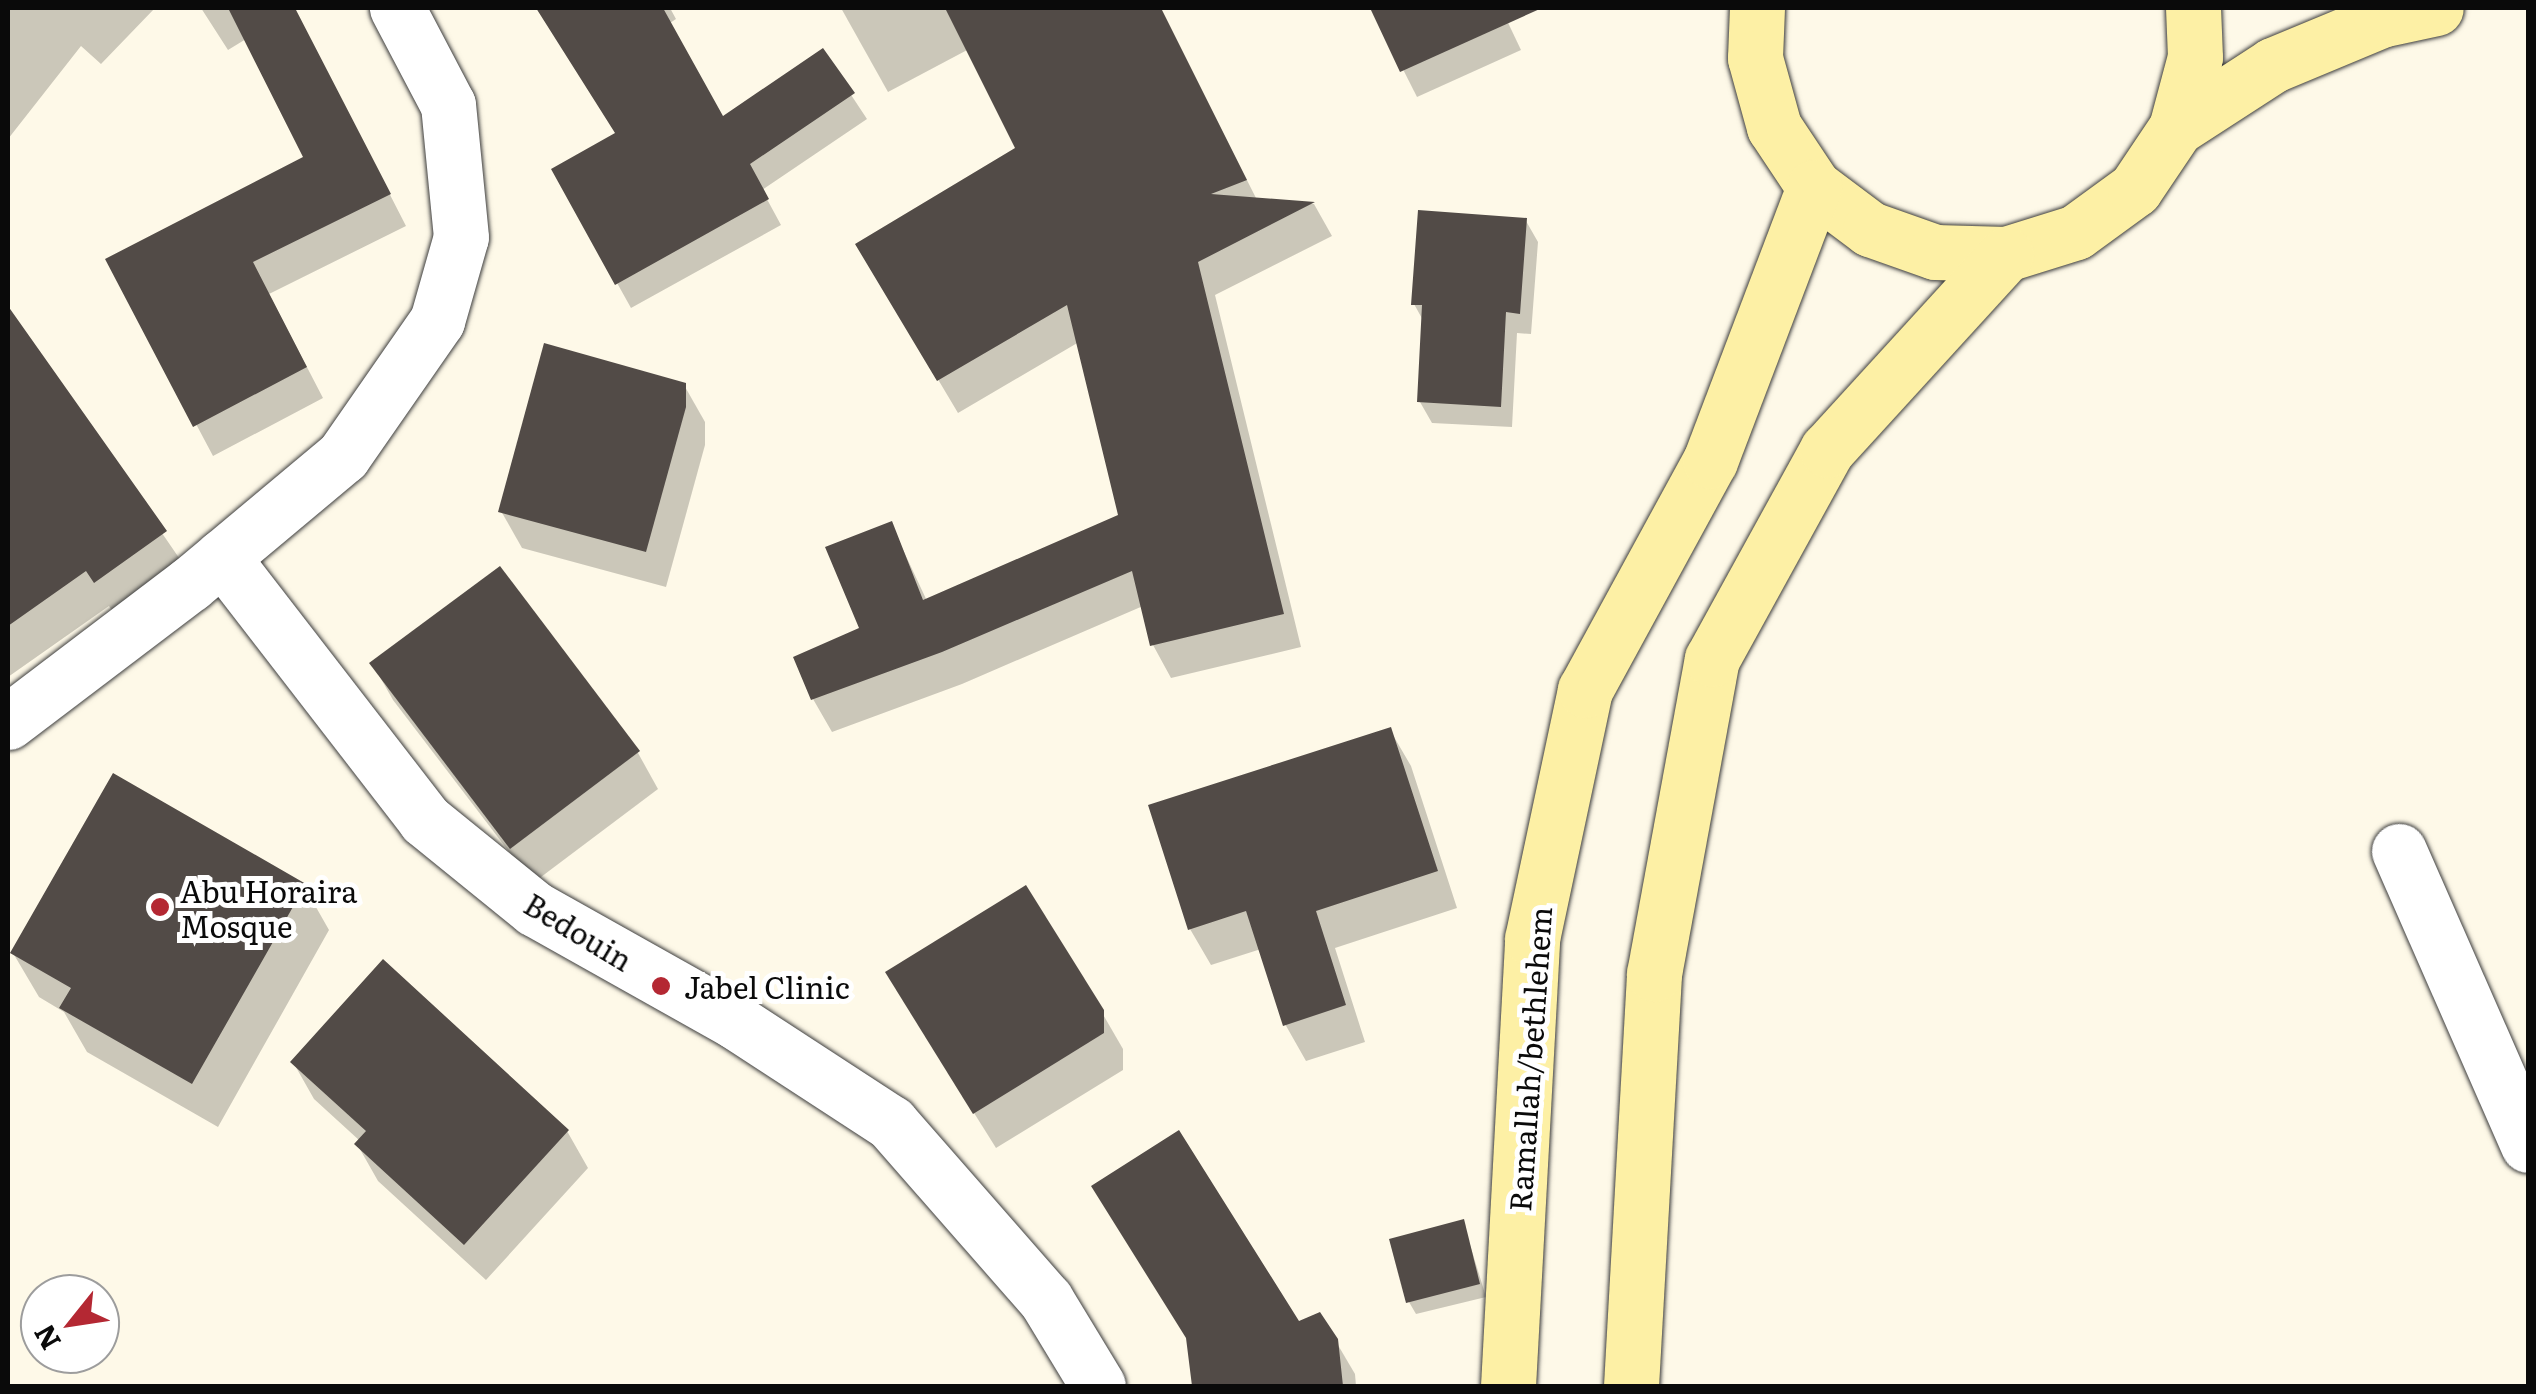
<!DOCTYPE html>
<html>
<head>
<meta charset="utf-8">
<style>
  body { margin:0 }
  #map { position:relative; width:2536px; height:1394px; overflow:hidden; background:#fef9e8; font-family:Literata,serif }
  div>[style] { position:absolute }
  .shadow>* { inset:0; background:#0003 }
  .building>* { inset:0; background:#524b47 }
  .roads { filter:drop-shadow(0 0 2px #3d3d3d) drop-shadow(0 0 2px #3d3d3d) }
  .minor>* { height:55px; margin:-27.5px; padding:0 27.5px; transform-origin:27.5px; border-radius:27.5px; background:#fff }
  .secondary>* { height:55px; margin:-27.5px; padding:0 27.5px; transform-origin:27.5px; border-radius:27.5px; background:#fdf0a5 }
  .dots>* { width:28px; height:28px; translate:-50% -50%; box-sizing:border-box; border:5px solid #fff; border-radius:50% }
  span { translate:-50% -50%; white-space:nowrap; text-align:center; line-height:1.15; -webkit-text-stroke:10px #fff; paint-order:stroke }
  .poi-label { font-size:30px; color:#0a0a0a }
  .left { translate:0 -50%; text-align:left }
  .street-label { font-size:30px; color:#0a0a0a }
  .frame { position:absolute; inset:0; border:10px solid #0a0a0a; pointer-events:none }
  .north { position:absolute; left:20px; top:1274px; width:100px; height:100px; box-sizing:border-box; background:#fff; border:2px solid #9d9d9d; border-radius:50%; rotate:240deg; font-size:28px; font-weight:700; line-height:40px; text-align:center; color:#0a0a0a }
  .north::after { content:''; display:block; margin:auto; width:35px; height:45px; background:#b42833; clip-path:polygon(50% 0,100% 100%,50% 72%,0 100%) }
</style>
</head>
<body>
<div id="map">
  <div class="shadow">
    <div style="clip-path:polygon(8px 8px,155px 8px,101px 64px,81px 46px,8px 139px)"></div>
    <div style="clip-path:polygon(201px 8px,286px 8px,345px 107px,406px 226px,269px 294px,323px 398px,213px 456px,109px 260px,306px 158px,246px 39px,228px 50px)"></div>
    <div style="clip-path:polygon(537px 8px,670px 8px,676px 19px,670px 23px,738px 146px,822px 51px,867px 119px,762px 190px,781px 225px,631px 308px,554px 170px,618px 135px)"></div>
    <div style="clip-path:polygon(841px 8px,991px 8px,1003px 31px,888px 92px)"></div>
    <div style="clip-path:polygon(1127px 8px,1160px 8px,1257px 200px,1314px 204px,1332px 236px,1215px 295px,1301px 647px,1171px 678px,1153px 645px,1143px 606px,962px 684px,832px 732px,813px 699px,862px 629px,891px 524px,927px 601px,1121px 516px,1079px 342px,958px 413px,858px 245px,1018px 149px,984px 80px)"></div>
    <div style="clip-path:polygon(1372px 8px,1501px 8px,1521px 50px,1417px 97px)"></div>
    <div style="clip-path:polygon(1526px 221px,1538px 242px,1531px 334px,1517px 333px,1512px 427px,1432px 423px,1420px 402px,1424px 322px,1414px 304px)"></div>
    <div style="clip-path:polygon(27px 337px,186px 568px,117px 618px,109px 606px,8px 677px,8px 351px)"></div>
    <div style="clip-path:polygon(684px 385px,705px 422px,705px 445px,666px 587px,522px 548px,501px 511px)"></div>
    <div style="clip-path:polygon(372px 663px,638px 753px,658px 789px,533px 883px,393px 700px)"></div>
    <div style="clip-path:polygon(1390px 730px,1411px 766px,1457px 908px,1335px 948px,1365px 1042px,1306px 1061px,1285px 1024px,1261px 949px,1211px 965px,1190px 929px)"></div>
    <div style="clip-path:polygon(304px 886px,329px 930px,218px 1127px,87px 1052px,64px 1012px,39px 997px,13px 953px)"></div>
    <div style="clip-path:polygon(909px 1009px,1101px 1011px,1123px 1049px,1123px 1070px,996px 1148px)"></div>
    <div style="clip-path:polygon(293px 1062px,567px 1131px,588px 1168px,486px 1280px,378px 1181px,357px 1144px,360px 1141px,314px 1099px)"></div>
    <div style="clip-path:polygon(1463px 1222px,1486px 1297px,1416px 1314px,1409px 1302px)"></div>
    <div style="clip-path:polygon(1298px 1325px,1335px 1340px,1355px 1374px,1356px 1386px,1195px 1386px,1189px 1341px)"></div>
  </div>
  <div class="building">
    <div style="clip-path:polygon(228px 8px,295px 8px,391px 194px,253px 262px,307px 367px,193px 427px,105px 259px,303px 157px)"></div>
    <div style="clip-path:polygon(536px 8px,663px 8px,723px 116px,823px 48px,855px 93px,750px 164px,769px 199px,615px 285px,551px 169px,615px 133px)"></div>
    <div style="clip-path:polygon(945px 8px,1161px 8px,1247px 180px,1211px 194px,1315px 202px,1198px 262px,1284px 614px,1150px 646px,1132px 571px,942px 652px,811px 700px,793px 657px,859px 628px,825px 547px,892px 521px,923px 600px,1118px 515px,1067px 305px,937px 381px,855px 244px,1015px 148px)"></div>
    <div style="clip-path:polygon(1370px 8px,1542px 8px,1400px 72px)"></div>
    <div style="clip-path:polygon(1418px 210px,1527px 218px,1520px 314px,1506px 312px,1501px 407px,1417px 402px,1422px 305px,1411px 305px)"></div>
    <div style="clip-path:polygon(8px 306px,167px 531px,94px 583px,86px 571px,8px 626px)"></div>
    <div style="clip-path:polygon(544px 343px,686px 383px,686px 407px,646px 552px,498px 512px)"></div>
    <div style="clip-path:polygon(500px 566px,640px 751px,510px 849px,369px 663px)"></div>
    <div style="clip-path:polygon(1391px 727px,1438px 871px,1316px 911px,1346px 1005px,1283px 1026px,1246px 911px,1188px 930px,1148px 805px)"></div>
    <div style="clip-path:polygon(113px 773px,306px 884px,192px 1084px,59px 1008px,71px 988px,10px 953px)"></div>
    <div style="clip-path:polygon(1026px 885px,1104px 1010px,1104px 1033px,973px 1114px,885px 972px)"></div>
    <div style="clip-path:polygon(383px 959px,569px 1130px,464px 1245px,354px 1144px,366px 1131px,290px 1062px)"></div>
    <div style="clip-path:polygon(1179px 1130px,1299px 1321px,1320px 1312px,1338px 1339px,1343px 1386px,1192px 1386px,1186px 1338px,1091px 1186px)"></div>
    <div style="clip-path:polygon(1464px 1219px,1480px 1284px,1406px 1303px,1389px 1239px)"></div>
  </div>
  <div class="roads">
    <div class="minor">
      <div style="left:222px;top:557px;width:332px;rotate:52.3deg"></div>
      <div style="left:425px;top:820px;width:141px;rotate:39deg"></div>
      <div style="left:535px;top:909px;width:231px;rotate:29.3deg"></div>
      <div style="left:736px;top:1022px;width:185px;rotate:33.1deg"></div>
      <div style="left:891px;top:1123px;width:235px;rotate:48.8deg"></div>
      <div style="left:1046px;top:1300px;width:100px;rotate:58.8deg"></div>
      <div style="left:8px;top:722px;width:228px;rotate:-37.2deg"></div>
      <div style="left:190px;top:584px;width:199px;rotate:-39.9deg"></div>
      <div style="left:343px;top:456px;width:165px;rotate:-55.2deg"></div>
      <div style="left:437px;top:321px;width:87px;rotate:-74.1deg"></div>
      <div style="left:461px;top:237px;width:133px;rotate:-95.6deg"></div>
      <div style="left:448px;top:105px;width:110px;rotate:-117.7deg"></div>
      <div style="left:2399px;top:851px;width:321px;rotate:66.3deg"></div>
    </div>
    <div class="secondary">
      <div style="left:1757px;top:8px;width:50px;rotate:92.3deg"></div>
      <div style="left:1755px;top:58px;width:72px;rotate:74.6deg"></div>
      <div style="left:1774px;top:127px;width:72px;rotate:56.3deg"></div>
      <div style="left:1814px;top:187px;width:70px;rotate:36.9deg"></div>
      <div style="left:1870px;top:229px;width:69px;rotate:19.5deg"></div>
      <div style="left:1935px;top:252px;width:71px;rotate:1.6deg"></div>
      <div style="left:2006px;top:254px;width:73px;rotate:-17.4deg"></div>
      <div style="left:2076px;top:232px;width:73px;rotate:-36.1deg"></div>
      <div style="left:2135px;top:189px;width:73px;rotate:-56.1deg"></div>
      <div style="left:2176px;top:128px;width:73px;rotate:-75deg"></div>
      <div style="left:2195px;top:57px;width:49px;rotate:-92.3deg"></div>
      <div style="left:2176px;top:128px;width:116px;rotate:-33deg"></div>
      <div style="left:2273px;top:65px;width:117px;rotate:-22.6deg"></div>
      <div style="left:2381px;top:20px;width:56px;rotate:-12.3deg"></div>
      <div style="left:1508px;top:1386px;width:448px;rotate:-86.9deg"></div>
      <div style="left:1532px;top:939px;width:255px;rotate:-78deg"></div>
      <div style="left:1585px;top:690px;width:261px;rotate:-61.4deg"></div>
      <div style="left:1710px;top:461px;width:293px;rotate:-69.2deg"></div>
      <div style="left:1631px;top:1386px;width:413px;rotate:-86.8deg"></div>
      <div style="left:1654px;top:974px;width:320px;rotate:-79.6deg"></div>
      <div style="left:1712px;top:659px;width:239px;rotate:-61.2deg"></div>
      <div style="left:1827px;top:450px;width:265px;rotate:-47.6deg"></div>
    </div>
  </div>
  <div class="dots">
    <div style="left:160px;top:907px;background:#b42833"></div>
    <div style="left:661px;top:986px;background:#b42833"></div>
  </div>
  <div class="poi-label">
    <span class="left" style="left:180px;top:907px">Abu Horaira<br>Mosque</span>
    <span class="left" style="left:684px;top:986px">Jabel Clinic</span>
  </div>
  <div class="street-label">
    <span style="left:579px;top:931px;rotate:31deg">Bedouin</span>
    <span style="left:1529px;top:1059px;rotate:-86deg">Ramallah/bethlehem</span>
  </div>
  <div class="frame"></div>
  <div class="north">N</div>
</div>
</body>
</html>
